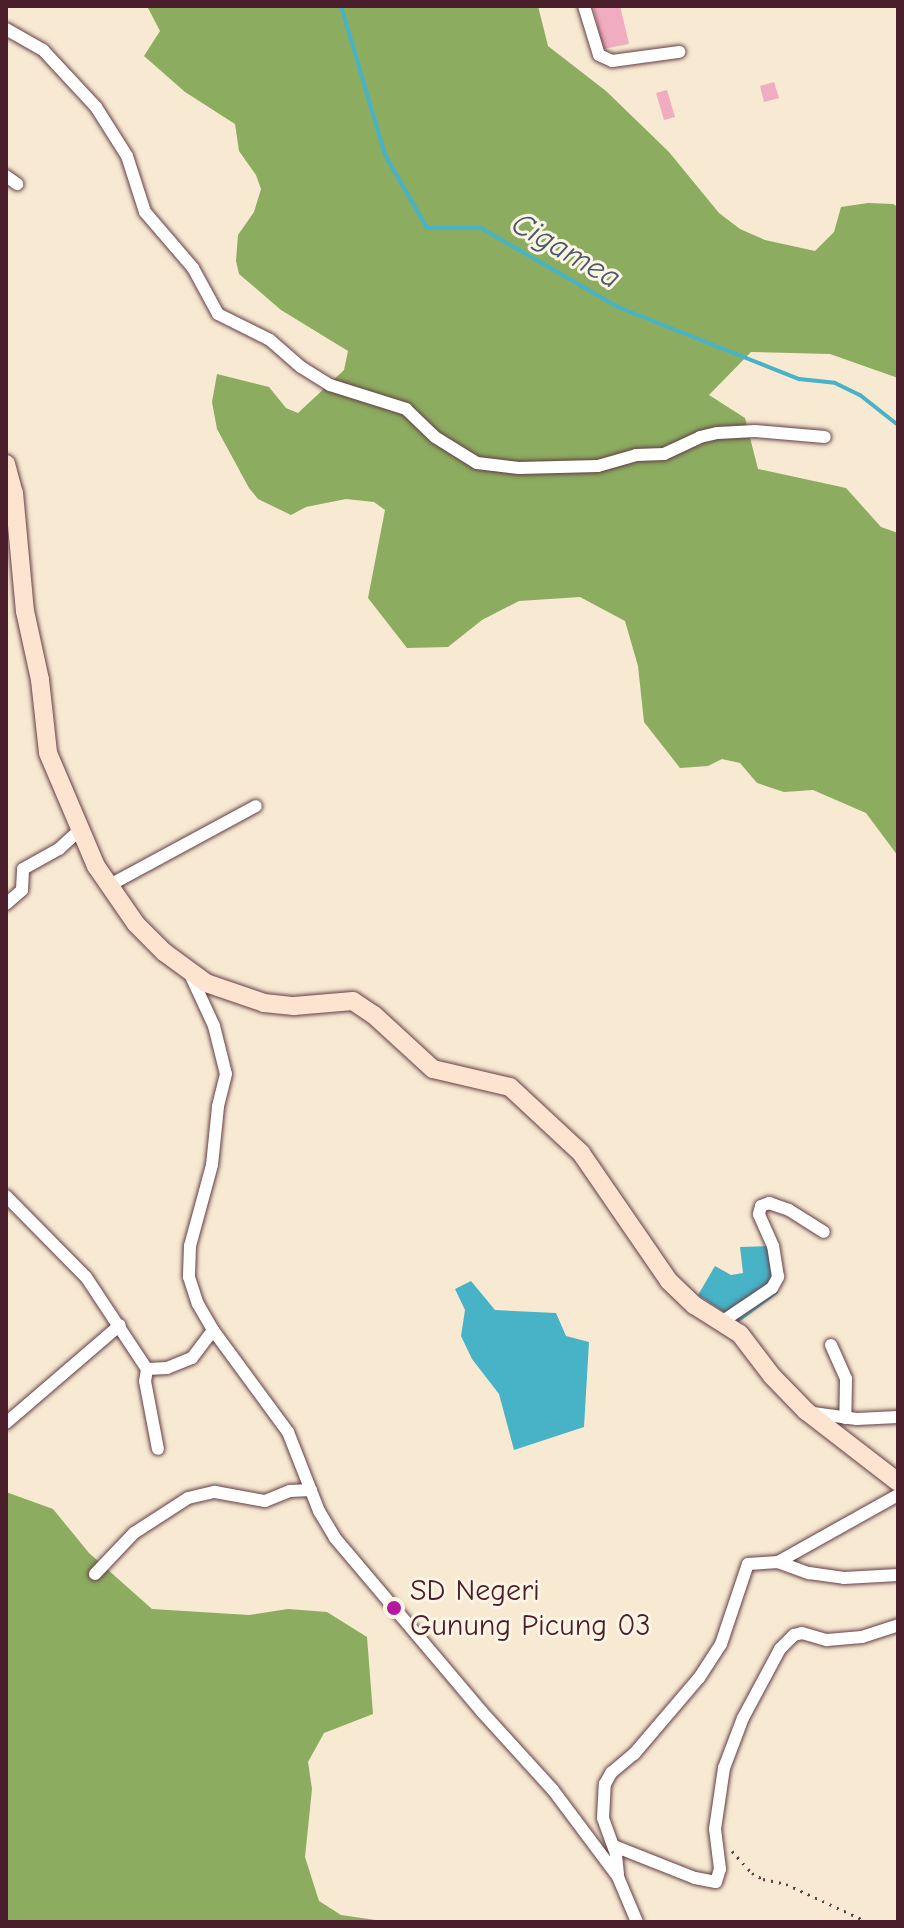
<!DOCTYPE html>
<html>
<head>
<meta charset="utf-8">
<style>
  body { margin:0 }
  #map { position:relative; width:904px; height:1928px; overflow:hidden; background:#f7e9d2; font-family:"Comic Neue",sans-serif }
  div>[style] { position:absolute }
  .forest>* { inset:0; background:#8cac60 }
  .water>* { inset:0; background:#48b2c7 }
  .stream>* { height:4px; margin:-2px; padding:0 2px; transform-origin:2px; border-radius:2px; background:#48b2c7 }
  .building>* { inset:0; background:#f0acc1 }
  .path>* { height:3px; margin-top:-1.5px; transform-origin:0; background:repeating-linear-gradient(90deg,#643d44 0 2px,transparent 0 8px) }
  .roads { filter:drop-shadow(0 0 2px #643d44) drop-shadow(0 0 2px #643d44) }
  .minor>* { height:12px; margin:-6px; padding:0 6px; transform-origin:6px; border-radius:6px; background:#fff }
  .secondary>* { height:18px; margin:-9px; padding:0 9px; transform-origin:9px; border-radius:9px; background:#fde4d1 }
  .dots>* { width:22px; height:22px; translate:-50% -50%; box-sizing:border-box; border:4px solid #fcf5e5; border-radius:50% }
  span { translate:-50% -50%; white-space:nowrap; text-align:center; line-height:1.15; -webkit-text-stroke:6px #fcf5e5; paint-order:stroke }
  .poi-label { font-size:30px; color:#4a1f2b }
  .left { translate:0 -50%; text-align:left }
  .water-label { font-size:32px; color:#495a69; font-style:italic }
  .frame { position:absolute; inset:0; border:8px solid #4a1f2b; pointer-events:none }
</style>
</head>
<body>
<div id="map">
  <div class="forest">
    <div style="clip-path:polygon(147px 6px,538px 6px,548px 46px,606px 91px,669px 152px,719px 213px,740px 229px,765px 240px,815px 251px,834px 232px,841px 207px,868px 203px,893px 204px,898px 207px,898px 378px,830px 354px,751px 352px,709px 395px,745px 418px,758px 469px,846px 488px,881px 527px,898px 533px,898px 856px,866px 813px,813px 790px,784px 792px,757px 783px,740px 763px,722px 759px,708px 766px,680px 768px,644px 722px,638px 666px,625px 621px,580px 597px,519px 601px,482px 620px,448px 647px,407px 648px,368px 598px,385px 510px,374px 502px,346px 499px,306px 507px,291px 515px,258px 499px,249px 488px,217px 429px,212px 402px,217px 374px,269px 387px,286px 408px,298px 413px,344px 370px,348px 351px,281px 310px,239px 274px,236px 261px,238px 235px,254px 212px,261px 189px,256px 175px,239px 151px,235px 124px,185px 92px,144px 56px,160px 31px)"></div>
    <div style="clip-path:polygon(6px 1492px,53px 1509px,89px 1553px,152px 1609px,249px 1615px,288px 1609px,327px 1612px,367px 1637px,373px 1714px,324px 1733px,308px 1762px,312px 1789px,305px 1857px,319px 1901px,341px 1915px,389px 1922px,6px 1922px)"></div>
  </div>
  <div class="water">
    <div style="clip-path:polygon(774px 1246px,778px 1293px,739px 1322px,698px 1295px,715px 1266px,731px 1275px,743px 1273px,740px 1247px)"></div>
    <div style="clip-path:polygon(471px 1281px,495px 1310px,556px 1313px,566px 1336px,589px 1342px,584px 1427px,514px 1450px,499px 1394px,472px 1359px,461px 1336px,465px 1310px,455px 1289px)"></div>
  </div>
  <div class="stream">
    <div style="left:341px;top:6px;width:155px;rotate:73.5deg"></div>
    <div style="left:385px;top:155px;width:84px;rotate:60.1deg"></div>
    <div style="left:427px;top:228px;width:54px"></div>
    <div style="left:481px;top:228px;width:158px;rotate:30deg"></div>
    <div style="left:618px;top:307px;width:195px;rotate:21.7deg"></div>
    <div style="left:799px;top:379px;width:36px;rotate:6deg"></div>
    <div style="left:835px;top:383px;width:28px;rotate:26deg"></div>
    <div style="left:860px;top:395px;width:48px;rotate:38.3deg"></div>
  </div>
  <div class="building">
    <div style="clip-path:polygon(593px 6px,620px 6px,629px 44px,603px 49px)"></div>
    <div style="clip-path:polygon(774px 82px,779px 98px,764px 102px,760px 86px)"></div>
    <div style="clip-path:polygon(667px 90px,675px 117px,664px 120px,656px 93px)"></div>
  </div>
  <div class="path">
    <div style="left:732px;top:1851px;width:30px;rotate:48deg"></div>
    <div style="left:752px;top:1873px;width:13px;rotate:29deg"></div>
    <div style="left:763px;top:1879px;width:24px;rotate:12deg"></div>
    <div style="left:786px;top:1884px;width:90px;rotate:24.9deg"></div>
  </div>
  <div class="roads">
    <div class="minor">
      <div style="left:584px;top:6px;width:51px;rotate:73deg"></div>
      <div style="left:599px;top:55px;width:14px;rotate:25deg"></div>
      <div style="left:612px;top:61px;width:68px;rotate:-7.7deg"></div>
      <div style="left:6px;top:29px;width:43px;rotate:29.6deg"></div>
      <div style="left:43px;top:50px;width:78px;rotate:47.1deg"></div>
      <div style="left:96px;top:107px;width:58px;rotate:57.7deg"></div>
      <div style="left:127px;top:156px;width:59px;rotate:72.2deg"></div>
      <div style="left:145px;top:212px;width:74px;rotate:49.4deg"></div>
      <div style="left:193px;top:268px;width:52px;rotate:61.5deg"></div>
      <div style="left:218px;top:314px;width:58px;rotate:26.6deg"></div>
      <div style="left:270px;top:340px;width:41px;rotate:41.1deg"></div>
      <div style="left:301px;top:367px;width:34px;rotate:32deg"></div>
      <div style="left:330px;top:385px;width:80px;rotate:17.5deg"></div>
      <div style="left:406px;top:409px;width:40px;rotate:44deg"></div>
      <div style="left:435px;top:437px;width:49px;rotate:31.8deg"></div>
      <div style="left:477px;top:463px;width:42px;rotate:6.8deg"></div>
      <div style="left:519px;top:468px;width:79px;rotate:-1.5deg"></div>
      <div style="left:598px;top:466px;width:40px;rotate:-16deg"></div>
      <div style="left:636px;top:455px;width:28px;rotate:-2deg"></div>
      <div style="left:664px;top:454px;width:40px;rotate:-25deg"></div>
      <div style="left:700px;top:437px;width:18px;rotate:-13deg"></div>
      <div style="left:718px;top:433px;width:37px;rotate:-3deg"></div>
      <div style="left:755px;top:431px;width:70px;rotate:4.9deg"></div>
      <div style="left:6px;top:176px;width:14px;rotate:36deg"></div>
      <div style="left:108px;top:886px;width:168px;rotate:-28.4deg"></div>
      <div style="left:6px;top:904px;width:21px;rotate:-41deg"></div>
      <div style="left:22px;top:890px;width:21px;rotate:-87deg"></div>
      <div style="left:23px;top:869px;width:41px;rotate:-29.1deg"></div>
      <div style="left:59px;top:849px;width:26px;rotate:-43deg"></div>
      <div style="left:190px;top:974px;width:57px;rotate:65.2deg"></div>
      <div style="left:214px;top:1026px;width:49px;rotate:76deg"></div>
      <div style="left:226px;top:1074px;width:34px;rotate:104deg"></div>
      <div style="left:218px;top:1107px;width:58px;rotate:95.9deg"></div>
      <div style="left:212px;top:1165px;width:84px;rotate:105.2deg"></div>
      <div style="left:190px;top:1246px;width:31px;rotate:92deg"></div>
      <div style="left:189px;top:1277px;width:28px;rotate:72deg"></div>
      <div style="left:198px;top:1304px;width:30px;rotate:60deg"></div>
      <div style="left:213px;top:1330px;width:127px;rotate:53.7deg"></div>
      <div style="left:288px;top:1432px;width:85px;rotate:68.6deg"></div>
      <div style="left:319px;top:1511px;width:31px;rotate:59deg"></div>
      <div style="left:335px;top:1538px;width:228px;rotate:49.8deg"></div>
      <div style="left:482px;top:1712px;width:105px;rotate:47.7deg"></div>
      <div style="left:553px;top:1790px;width:109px;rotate:53.2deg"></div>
      <div style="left:618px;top:1877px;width:49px;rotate:67.1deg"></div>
      <div style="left:6px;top:1196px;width:114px;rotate:45.4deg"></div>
      <div style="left:86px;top:1277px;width:110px;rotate:56.5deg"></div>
      <div style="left:147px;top:1369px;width:20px;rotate:-3deg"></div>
      <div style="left:167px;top:1368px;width:27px;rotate:-22deg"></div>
      <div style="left:192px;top:1358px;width:35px;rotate:-53deg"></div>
      <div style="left:723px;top:1321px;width:59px;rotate:-34deg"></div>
      <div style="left:772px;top:1288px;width:13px;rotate:-61deg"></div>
      <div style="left:778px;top:1277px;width:31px;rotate:-99deg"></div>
      <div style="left:773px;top:1246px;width:35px;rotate:-114deg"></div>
      <div style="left:759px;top:1214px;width:8px;rotate:-76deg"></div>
      <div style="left:761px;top:1206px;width:9px;rotate:-21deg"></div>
      <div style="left:769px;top:1203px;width:21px;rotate:19deg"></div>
      <div style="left:789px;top:1210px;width:41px;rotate:32.2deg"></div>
      <div style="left:831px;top:1345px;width:37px;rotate:66deg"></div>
      <div style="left:846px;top:1379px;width:39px;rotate:91deg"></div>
      <div style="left:147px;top:1369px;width:12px;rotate:99deg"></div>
      <div style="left:145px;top:1381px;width:69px;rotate:79.2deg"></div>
      <div style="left:813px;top:1413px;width:44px;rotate:7.8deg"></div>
      <div style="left:857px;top:1419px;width:41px;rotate:-2.8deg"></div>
      <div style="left:6px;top:1423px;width:150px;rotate:-40.7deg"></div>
      <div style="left:778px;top:1562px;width:137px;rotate:-29.2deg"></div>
      <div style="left:95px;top:1574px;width:57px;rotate:-46.4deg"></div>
      <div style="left:134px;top:1533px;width:64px;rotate:-32.9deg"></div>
      <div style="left:188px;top:1498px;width:28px;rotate:-13deg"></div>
      <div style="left:215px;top:1492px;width:51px;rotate:10.2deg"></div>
      <div style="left:265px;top:1501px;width:27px;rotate:-22deg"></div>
      <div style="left:290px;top:1491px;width:21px;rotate:-3deg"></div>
      <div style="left:614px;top:1846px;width:87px;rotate:21.6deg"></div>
      <div style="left:695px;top:1878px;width:21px;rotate:11deg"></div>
      <div style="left:716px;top:1882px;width:14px;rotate:-73deg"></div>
      <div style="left:720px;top:1869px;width:40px;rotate:-97.1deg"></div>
      <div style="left:715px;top:1829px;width:62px;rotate:-81.6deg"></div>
      <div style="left:724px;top:1768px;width:53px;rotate:-69.2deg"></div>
      <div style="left:743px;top:1718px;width:78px;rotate:-61.8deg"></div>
      <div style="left:780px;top:1649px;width:20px;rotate:-45deg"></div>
      <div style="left:794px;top:1635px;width:8px;rotate:-14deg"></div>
      <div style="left:802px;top:1633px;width:26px;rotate:16deg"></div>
      <div style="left:827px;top:1640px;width:35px;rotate:-5deg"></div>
      <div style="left:862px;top:1637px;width:38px;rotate:-18deg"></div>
      <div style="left:618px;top:1874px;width:20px;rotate:-96deg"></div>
      <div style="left:616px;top:1854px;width:38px;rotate:-110deg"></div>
      <div style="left:603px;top:1818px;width:34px;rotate:-87deg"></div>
      <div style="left:605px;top:1784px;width:13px;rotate:-61deg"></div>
      <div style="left:611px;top:1773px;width:30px;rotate:-40deg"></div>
      <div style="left:634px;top:1754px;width:100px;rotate:-49.5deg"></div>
      <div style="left:699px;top:1678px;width:40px;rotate:-57.1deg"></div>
      <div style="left:721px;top:1644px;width:84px;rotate:-71.4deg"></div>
      <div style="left:748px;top:1564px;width:30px;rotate:-4deg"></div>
      <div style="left:778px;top:1562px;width:33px;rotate:20deg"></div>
      <div style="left:809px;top:1573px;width:35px;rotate:8deg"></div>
      <div style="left:844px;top:1578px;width:54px;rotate:-3.2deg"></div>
    </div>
    <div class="secondary">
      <div style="left:6px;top:464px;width:30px;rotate:75deg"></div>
      <div style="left:14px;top:493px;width:119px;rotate:84.7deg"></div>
      <div style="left:25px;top:611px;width:71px;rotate:77.7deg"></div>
      <div style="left:40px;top:680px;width:73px;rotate:83.7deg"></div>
      <div style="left:48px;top:753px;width:123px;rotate:67deg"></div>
      <div style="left:96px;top:866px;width:70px;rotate:55.4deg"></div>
      <div style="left:136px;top:924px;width:40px;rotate:45deg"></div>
      <div style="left:164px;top:952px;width:52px;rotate:36.4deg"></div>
      <div style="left:206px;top:983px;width:61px;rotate:19deg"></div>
      <div style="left:264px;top:1003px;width:30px;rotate:6deg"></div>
      <div style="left:294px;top:1006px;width:59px;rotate:-4.8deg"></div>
      <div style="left:353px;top:1001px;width:25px;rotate:34deg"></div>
      <div style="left:374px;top:1015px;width:80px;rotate:42.5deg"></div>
      <div style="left:433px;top:1069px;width:79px;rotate:13.2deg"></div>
      <div style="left:510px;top:1087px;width:97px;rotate:42.9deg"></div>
      <div style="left:581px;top:1153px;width:155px;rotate:55.5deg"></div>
      <div style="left:669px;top:1281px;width:35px;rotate:44deg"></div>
      <div style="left:694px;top:1305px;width:54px;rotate:32.2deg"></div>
      <div style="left:740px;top:1334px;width:53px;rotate:52.7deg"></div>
      <div style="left:772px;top:1376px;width:49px;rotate:45.8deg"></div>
      <div style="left:806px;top:1411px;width:116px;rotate:37.7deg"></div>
    </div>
  </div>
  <div class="dots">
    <div style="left:394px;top:1608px;background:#b5179e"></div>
  </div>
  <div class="poi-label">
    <span class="left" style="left:410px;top:1608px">SD Negeri<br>Gunung Picung 03</span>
  </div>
  <div class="water-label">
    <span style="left:566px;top:251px;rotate:30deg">Cigamea</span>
  </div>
  <div class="frame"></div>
</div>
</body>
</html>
